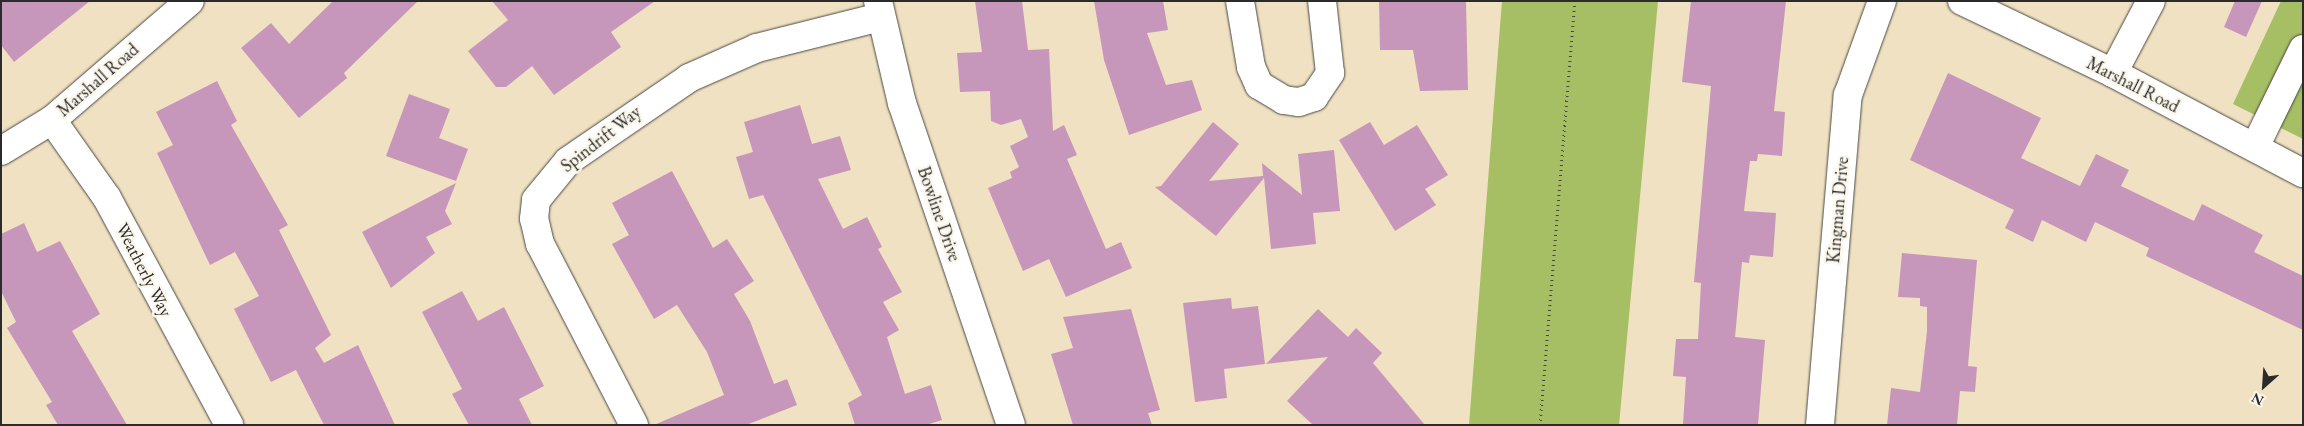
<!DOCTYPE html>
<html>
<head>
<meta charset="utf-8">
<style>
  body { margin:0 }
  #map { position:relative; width:2304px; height:426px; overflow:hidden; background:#f0e1c2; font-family:"EB Garamond",serif }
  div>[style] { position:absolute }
  .green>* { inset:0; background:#a6be64 }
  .building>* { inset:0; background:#c796bb }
  .path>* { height:3px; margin-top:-1.5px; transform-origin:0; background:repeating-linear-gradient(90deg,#494642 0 1px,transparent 0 5px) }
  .roads { filter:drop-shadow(0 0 1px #494642) drop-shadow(0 0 1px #494642) }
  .minor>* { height:28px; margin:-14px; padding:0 14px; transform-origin:14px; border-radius:14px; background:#fff }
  span { translate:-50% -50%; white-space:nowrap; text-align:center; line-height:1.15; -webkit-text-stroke:5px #fbf7ec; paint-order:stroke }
  .street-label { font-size:18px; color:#2b2b2b }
  .frame { position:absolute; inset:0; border:2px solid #2b2b2b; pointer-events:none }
  .north { position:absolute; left:2239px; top:361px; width:50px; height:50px; -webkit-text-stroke:4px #fbf7ec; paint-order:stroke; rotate:206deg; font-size:14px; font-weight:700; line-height:20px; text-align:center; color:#2b2b2b }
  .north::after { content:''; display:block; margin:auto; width:18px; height:22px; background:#2b2b2b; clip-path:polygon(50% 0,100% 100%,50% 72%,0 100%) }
</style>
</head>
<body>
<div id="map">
  <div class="green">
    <div style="clip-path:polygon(1502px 1px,1658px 1px,1619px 425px,1469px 425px)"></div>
    <div style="clip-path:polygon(2281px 1px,2303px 1px,2303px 139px,2233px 104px)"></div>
  </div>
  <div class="building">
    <div style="clip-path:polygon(1px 1px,90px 1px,14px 62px,1px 45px)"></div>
    <div style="clip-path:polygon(333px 1px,418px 1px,344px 73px,347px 78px,299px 118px,241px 48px,271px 23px,289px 44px)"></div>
    <div style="clip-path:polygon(492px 1px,655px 1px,611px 32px,621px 47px,554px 95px,532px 66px,506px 87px,496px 87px,468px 51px,508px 20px)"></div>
    <div style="clip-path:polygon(975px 1px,1022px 1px,1028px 50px,1049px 49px,1053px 131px,1064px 125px,1077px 155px,1067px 159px,1106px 249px,1121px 242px,1132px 268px,1066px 297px,1049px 259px,1023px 271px,988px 188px,1012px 178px,1010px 172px,1019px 167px,1010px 146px,1028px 137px,1021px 119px,1001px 125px,991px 121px,990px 91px,960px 92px,957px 53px,982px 52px)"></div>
    <div style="clip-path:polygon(1094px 1px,1163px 1px,1168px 30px,1147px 33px,1166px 85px,1192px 80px,1202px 110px,1129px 135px,1104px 60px)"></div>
    <div style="clip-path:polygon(1379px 1px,1466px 1px,1468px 90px,1420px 91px,1413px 50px,1380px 50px)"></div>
    <div style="clip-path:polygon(1691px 1px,1786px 1px,1774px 111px,1785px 112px,1782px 156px,1758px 154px,1757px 161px,1750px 161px,1744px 211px,1776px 213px,1773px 257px,1750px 255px,1749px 263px,1742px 262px,1735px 337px,1765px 340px,1758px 425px,1683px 425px,1686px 377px,1673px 376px,1676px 339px,1698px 339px,1701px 283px,1694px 282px,1711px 86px,1682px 82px)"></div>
    <div style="clip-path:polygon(2235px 1px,2262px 1px,2246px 37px,2224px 27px)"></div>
    <div style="clip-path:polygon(1948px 73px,2041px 118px,2021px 158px,2080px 186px,2096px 154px,2129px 170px,2121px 186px,2194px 221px,2202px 204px,2263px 235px,2254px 252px,2303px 276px,2303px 330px,2146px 256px,2149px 248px,2095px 222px,2086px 242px,2042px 220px,2033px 242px,2005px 228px,2014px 210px,1910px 160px)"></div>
    <div style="clip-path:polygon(217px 81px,237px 121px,231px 125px,288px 225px,279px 230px,331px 335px,315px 348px,324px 363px,358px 345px,395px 425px,324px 425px,296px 370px,271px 382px,255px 351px,234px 309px,259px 296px,235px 252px,210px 265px,157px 153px,173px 145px,156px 112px)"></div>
    <div style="clip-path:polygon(409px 94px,450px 109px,439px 138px,468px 149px,456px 181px,386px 156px)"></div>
    <div style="clip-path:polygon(800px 105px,812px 144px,840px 136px,851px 170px,818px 179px,843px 229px,867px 217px,882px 247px,878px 249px,902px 292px,883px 302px,899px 330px,887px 337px,905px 394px,931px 385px,942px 420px,926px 425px,855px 425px,848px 403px,862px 395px,763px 195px,749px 199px,736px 157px,753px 152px,744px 122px)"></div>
    <div style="clip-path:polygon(1213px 122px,1239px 144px,1209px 181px,1263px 176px,1262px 163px,1302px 195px,1298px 154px,1334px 150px,1340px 211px,1313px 213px,1316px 244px,1271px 249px,1264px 178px,1216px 236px,1155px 187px,1161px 186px)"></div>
    <div style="clip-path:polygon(1370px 122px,1384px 145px,1417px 125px,1448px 175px,1425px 189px,1436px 205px,1395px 231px,1339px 140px)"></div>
    <div style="clip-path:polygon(672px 171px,713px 248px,727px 239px,754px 281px,734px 294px,750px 321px,774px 384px,787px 379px,797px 405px,746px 425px,654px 425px,724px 395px,707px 352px,677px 305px,654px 319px,612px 244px,629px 235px,612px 203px)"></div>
    <div style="clip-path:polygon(456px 183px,445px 211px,452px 224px,426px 237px,435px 253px,391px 288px,362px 232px)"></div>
    <div style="clip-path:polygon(24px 223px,37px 252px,60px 241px,100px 314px,72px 331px,127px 425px,58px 425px,46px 405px,52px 402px,7px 328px,16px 322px,1px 291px,1px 234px)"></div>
    <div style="clip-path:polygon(1902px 253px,1977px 260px,1968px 366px,1977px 367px,1975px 392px,1960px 391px,1957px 425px,1887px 425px,1891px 388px,1920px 392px,1927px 331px,1927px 307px,1920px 306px,1920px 298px,1898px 297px)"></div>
    <div style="clip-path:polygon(462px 291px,478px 321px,504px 307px,544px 386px,519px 399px,532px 425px,469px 425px,452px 394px,462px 389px,422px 312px)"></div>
    <div style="clip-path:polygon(1231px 298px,1232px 309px,1258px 306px,1265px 364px,1224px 369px,1227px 398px,1195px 402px,1183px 303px)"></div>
    <div style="clip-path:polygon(1131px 309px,1160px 410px,1148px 413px,1152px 425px,1073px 425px,1051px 354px,1073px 348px,1063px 317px)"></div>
    <div style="clip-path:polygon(1318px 309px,1348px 337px,1356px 328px,1382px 353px,1373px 363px,1425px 425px,1313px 425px,1287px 401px,1328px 357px,1266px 364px)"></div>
  </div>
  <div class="path">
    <div style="left:1540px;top:425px;width:425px;rotate:-85.3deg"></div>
  </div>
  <div class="roads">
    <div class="minor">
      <div style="left:878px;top:1px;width:105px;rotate:76.8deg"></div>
      <div style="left:902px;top:103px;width:340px;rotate:71.3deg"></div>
      <div style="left:1240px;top:1px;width:67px;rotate:80.5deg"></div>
      <div style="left:1251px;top:67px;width:20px;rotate:66deg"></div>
      <div style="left:1259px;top:85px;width:29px;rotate:31deg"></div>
      <div style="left:1284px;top:100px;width:15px;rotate:8deg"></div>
      <div style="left:1299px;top:102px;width:16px;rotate:-18deg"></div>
      <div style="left:1314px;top:97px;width:29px;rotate:-56deg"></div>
      <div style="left:1330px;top:73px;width:72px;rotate:-96.3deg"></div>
      <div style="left:1962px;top:1px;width:167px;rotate:25.5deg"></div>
      <div style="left:2113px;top:73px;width:215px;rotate:27.8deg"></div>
      <div style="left:2113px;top:73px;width:81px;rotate:-62.2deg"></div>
      <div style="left:52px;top:120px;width:95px;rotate:54.8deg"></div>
      <div style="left:107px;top:198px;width:258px;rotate:61.7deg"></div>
      <div style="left:2255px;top:147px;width:109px;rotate:-63.9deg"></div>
      <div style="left:1px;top:151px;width:60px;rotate:-31.3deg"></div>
      <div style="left:52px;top:120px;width:182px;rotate:-40.8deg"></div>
      <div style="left:634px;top:425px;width:204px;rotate:-117.4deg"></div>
      <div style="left:540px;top:244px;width:26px;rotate:-103deg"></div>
      <div style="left:534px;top:219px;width:19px;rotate:-84deg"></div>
      <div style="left:536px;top:200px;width:50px;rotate:-50.6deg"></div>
      <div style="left:568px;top:161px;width:147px;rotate:-34.4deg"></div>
      <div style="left:689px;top:78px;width:74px;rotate:-23.8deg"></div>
      <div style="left:757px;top:48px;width:127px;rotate:-14.1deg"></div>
      <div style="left:1820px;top:425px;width:331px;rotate:-85.2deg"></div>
      <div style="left:1848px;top:95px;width:100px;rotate:-70.1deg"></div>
    </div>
  </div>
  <div class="street-label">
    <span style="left:98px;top:80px;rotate:-41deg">Marshall Road</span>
    <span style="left:2133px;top:85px;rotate:27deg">Marshall Road</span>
    <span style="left:601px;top:139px;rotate:-38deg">Spindrift Way</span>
    <span style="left:1838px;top:210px;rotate:-85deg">Kingman Drive</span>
    <span style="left:939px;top:214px;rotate:71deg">Bowline Drive</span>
    <span style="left:144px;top:270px;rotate:63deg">Weatherly Way</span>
  </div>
  <div class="frame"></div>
  <div class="north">N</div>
</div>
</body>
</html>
